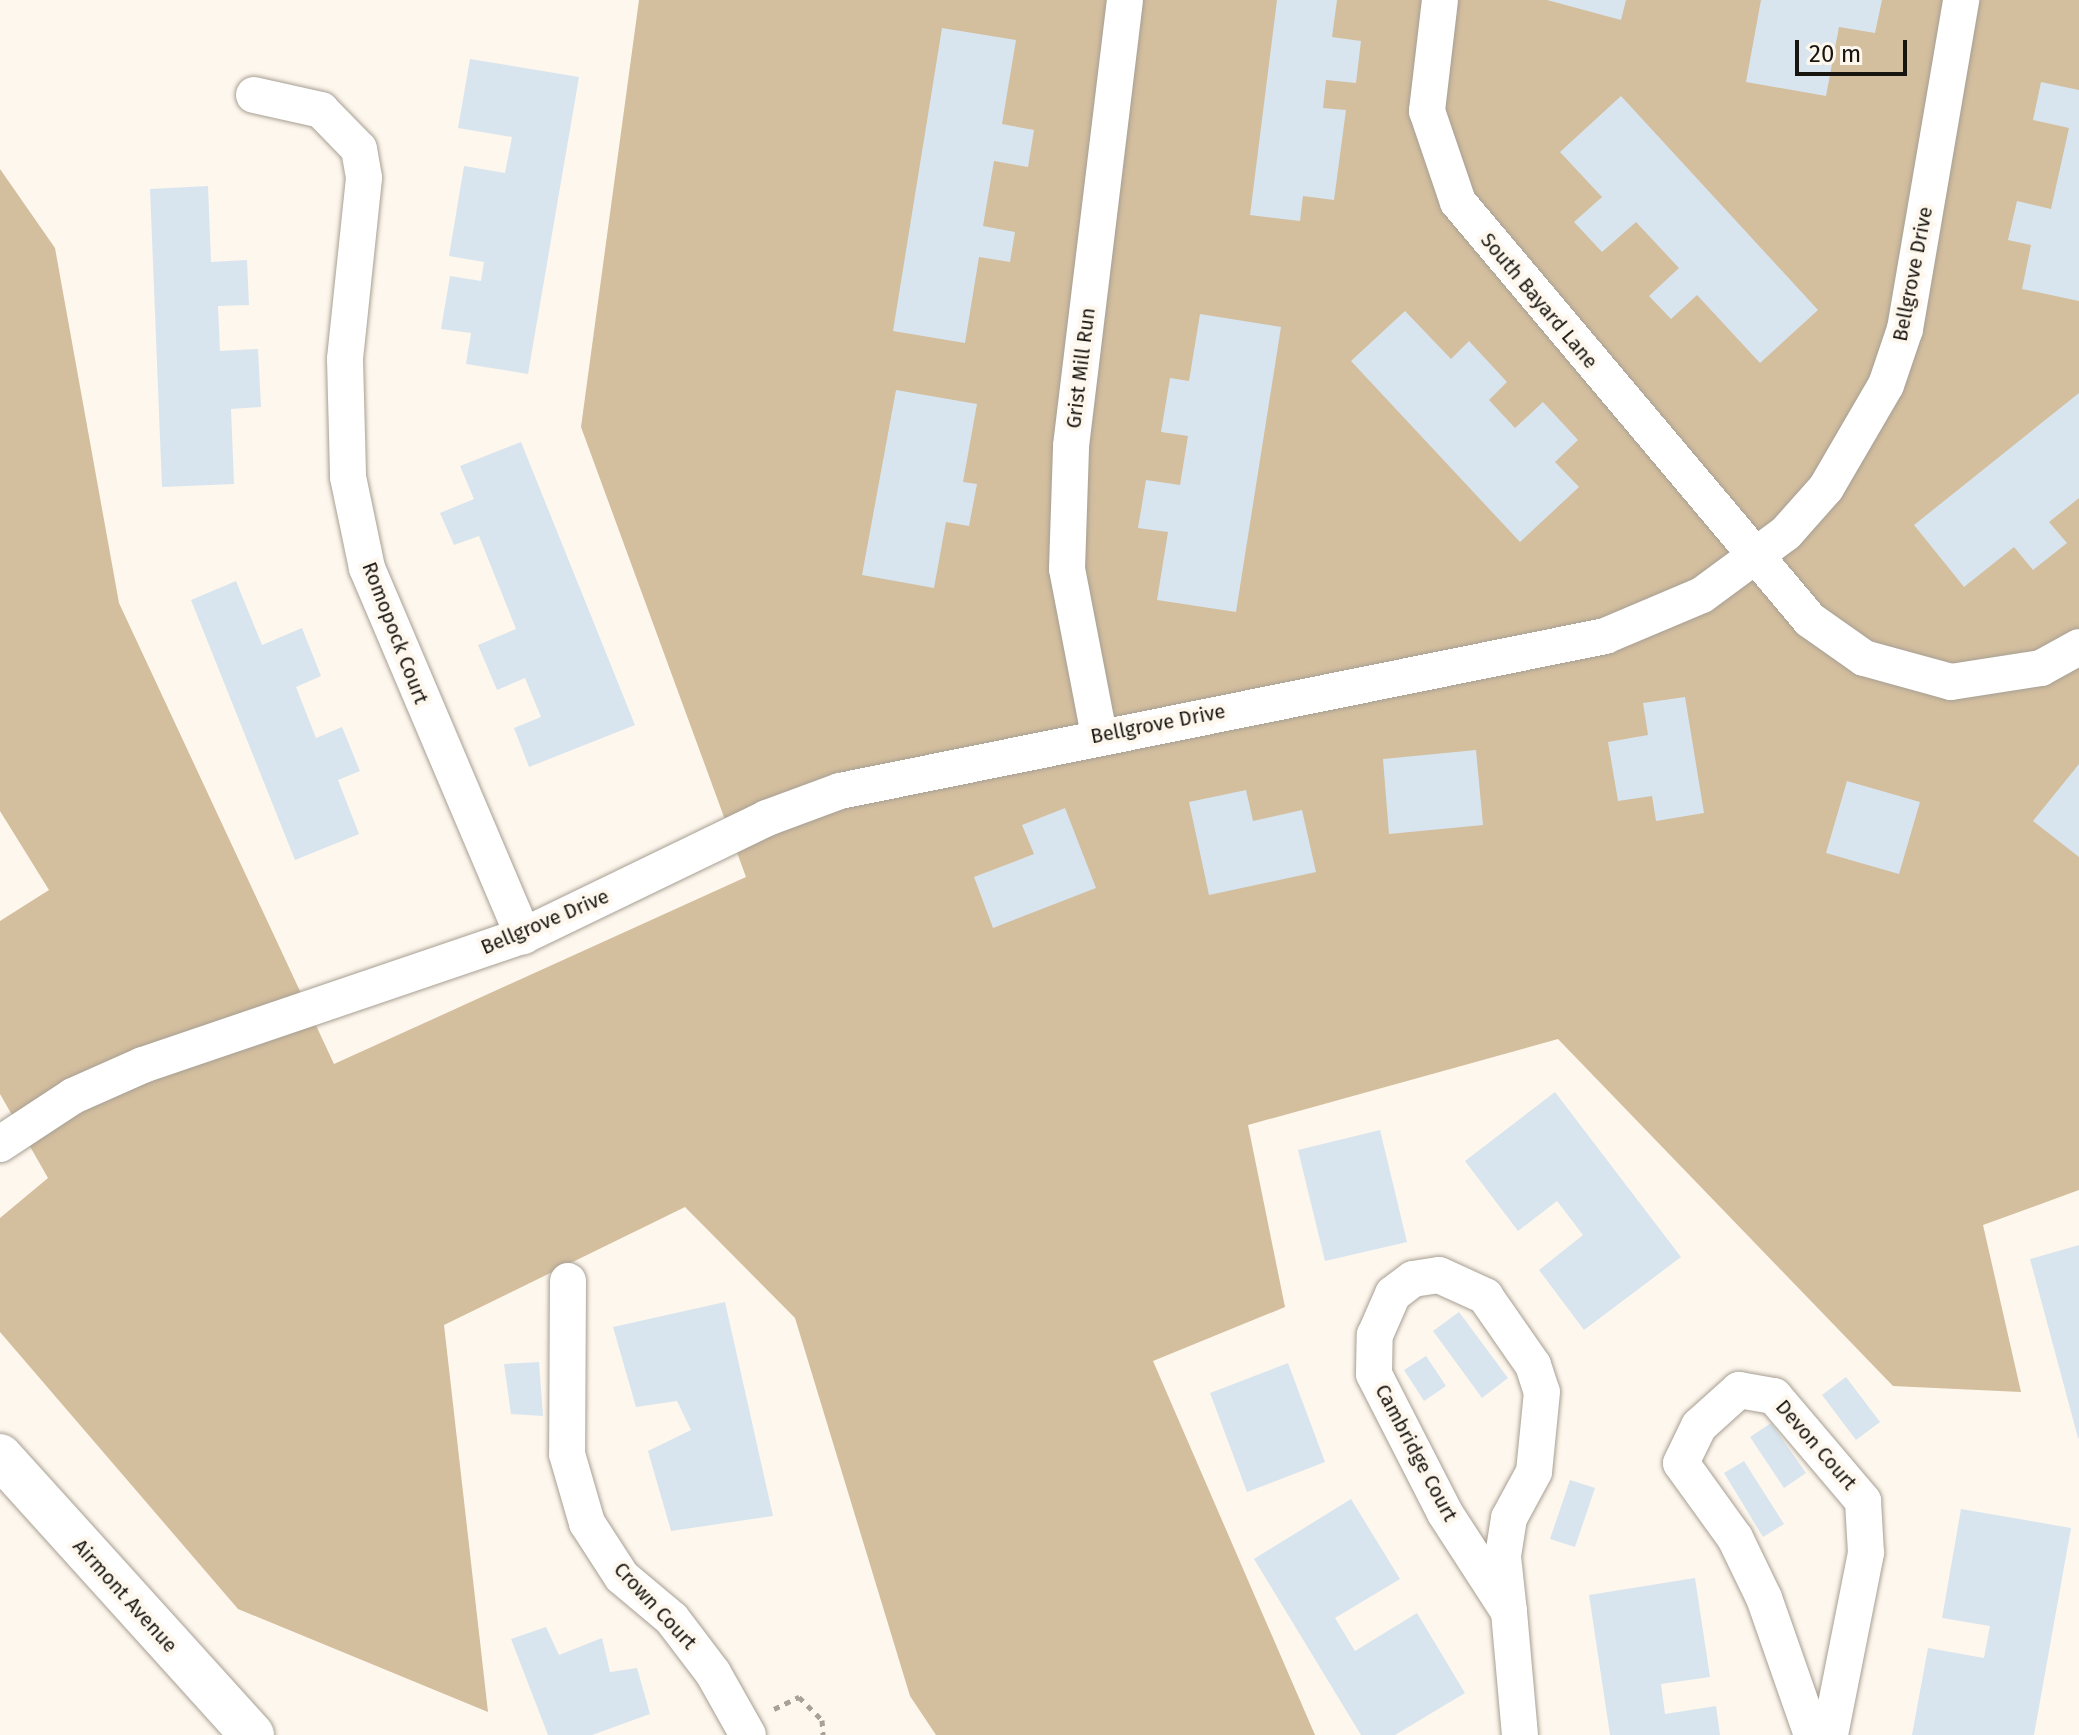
<!DOCTYPE html>
<html>
<head>
<meta charset="utf-8">
<style>
  body { margin:0 }
  #map { position:relative; width:2079px; height:1735px; overflow:hidden; background:#fef7ed; font-family:"Fira Sans",sans-serif }
  div>[style] { position:absolute }
  .forest>* { inset:0; background:#d3be9e }
  .building>* { inset:0; background:#d8e5ef }
  .path>* { height:5px; margin-top:-2.5px; transform-origin:0; background:repeating-linear-gradient(90deg,#a7a19a 0 6px,transparent 0 12px) }
  .roads { filter:drop-shadow(0 0 2px #a79f93) drop-shadow(0 0 2px #a79f93) }
  .minor>* { height:36px; margin:-18px; padding:0 18px; transform-origin:18px; border-radius:18px; background:#fff }
  .tertiary>* { height:44px; margin:-22px; padding:0 22px; transform-origin:22px; border-radius:22px; background:#fff }
  span { translate:-50% -50%; white-space:nowrap; text-align:center; line-height:1.15; -webkit-text-stroke:8px #fef7ed; paint-order:stroke }
  .street-label { font-size:20px; color:#181511 }
  .scale { position:absolute; left:1795px; top:40px; width:112px; height:36px; box-sizing:border-box; border:4px solid #181511; border-top:0; padding-left:10px; font-size:24px; line-height:28px; white-space:nowrap; color:#181511; -webkit-text-stroke:6px #fef7ed; paint-order:stroke }
</style>
</head>
<body>
<div id="map">
  <div class="forest">
    <div style="clip-path:polygon(639px 0,2079px 0,2079px 1190px,1983px 1225px,2021px 1392px,1893px 1386px,1558px 1039px,1248px 1125px,1285px 1307px,1153px 1361px,1315px 1735px,936px 1735px,910px 1696px,795px 1318px,685px 1207px,444px 1325px,488px 1712px,238px 1609px,0 1332px,0 1218px,48px 1178px,0 1094px,0 921px,49px 890px,0 811px,0 169px,55px 248px,119px 603px,334px 1064px,746px 877px,581px 427px)"></div>
  </div>
  <div class="building">
    <div style="clip-path:polygon(1277px 0,1337px 0,1332px 37px,1361px 41px,1356px 83px,1326px 80px,1323px 108px,1346px 110px,1334px 200px,1303px 196px,1300px 221px,1250px 215px)"></div>
    <div style="clip-path:polygon(1547px 0,1626px 0,1621px 20px)"></div>
    <div style="clip-path:polygon(1761px 0,1882px 0,1875px 33px,1839px 27px,1826px 96px,1746px 82px)"></div>
    <div style="clip-path:polygon(942px 28px,1016px 40px,1002px 124px,1034px 130px,1028px 167px,994px 161px,983px 226px,1015px 232px,1010px 262px,979px 257px,965px 343px,893px 331px)"></div>
    <div style="clip-path:polygon(470px 59px,579px 77px,528px 374px,466px 364px,471px 333px,441px 329px,450px 276px,481px 281px,484px 262px,449px 256px,464px 166px,505px 173px,512px 137px,458px 128px)"></div>
    <div style="clip-path:polygon(2041px 82px,2079px 90px,2079px 301px,2022px 289px,2031px 245px,2008px 240px,2017px 201px,2051px 209px,2069px 128px,2033px 120px)"></div>
    <div style="clip-path:polygon(1621px 96px,1818px 310px,1760px 363px,1697px 295px,1671px 319px,1649px 296px,1679px 268px,1636px 222px,1602px 252px,1574px 222px,1602px 197px,1560px 152px)"></div>
    <div style="clip-path:polygon(208px 186px,211px 262px,247px 260px,249px 305px,218px 306px,220px 351px,258px 349px,261px 407px,231px 409px,234px 484px,162px 487px,150px 189px)"></div>
    <div style="clip-path:polygon(1405px 311px,1451px 359px,1469px 341px,1507px 382px,1489px 400px,1515px 428px,1543px 402px,1578px 440px,1555px 462px,1579px 487px,1520px 542px,1351px 361px)"></div>
    <div style="clip-path:polygon(1200px 314px,1281px 327px,1236px 612px,1157px 600px,1168px 532px,1138px 528px,1146px 480px,1180px 485px,1188px 436px,1161px 432px,1170px 378px,1189px 381px)"></div>
    <div style="clip-path:polygon(896px 390px,977px 404px,963px 482px,977px 484px,969px 526px,946px 522px,934px 588px,862px 575px)"></div>
    <div style="clip-path:polygon(2079px 393px,2079px 498px,2049px 522px,2067px 543px,2033px 570px,2014px 547px,1964px 587px,1914px 525px)"></div>
    <div style="clip-path:polygon(521px 442px,635px 725px,529px 767px,514px 728px,541px 717px,525px 678px,497px 690px,478px 645px,516px 629px,479px 536px,454px 545px,440px 513px,474px 499px,460px 466px)"></div>
    <div style="clip-path:polygon(236px 581px,262px 645px,302px 628px,321px 676px,296px 687px,316px 738px,342px 727px,360px 771px,338px 780px,359px 834px,295px 860px,191px 600px)"></div>
    <div style="clip-path:polygon(1685px 697px,1704px 813px,1656px 821px,1652px 796px,1618px 801px,1608px 742px,1648px 735px,1643px 703px)"></div>
    <div style="clip-path:polygon(1476px 750px,1483px 825px,1389px 834px,1383px 759px)"></div>
    <div style="clip-path:polygon(2079px 764px,2079px 857px,2033px 821px)"></div>
    <div style="clip-path:polygon(1847px 781px,1920px 802px,1899px 874px,1826px 853px)"></div>
    <div style="clip-path:polygon(1246px 790px,1253px 821px,1302px 810px,1316px 872px,1209px 895px,1189px 802px)"></div>
    <div style="clip-path:polygon(1065px 808px,1096px 888px,993px 928px,974px 877px,1034px 854px,1022px 825px)"></div>
    <div style="clip-path:polygon(1555px 1092px,1681px 1257px,1584px 1330px,1539px 1270px,1583px 1235px,1557px 1201px,1518px 1231px,1465px 1161px)"></div>
    <div style="clip-path:polygon(1380px 1130px,1407px 1242px,1325px 1261px,1298px 1150px)"></div>
    <div style="clip-path:polygon(2079px 1245px,2079px 1438px,2078px 1438px,2030px 1259px)"></div>
    <div style="clip-path:polygon(725px 1302px,773px 1516px,671px 1531px,648px 1451px,691px 1430px,677px 1401px,636px 1407px,613px 1327px)"></div>
    <div style="clip-path:polygon(1459px 1312px,1508px 1378px,1482px 1398px,1433px 1331px)"></div>
    <div style="clip-path:polygon(1426px 1356px,1446px 1386px,1424px 1401px,1404px 1370px)"></div>
    <div style="clip-path:polygon(539px 1362px,543px 1416px,511px 1414px,504px 1364px)"></div>
    <div style="clip-path:polygon(1288px 1363px,1325px 1462px,1247px 1492px,1210px 1393px)"></div>
    <div style="clip-path:polygon(1846px 1377px,1880px 1422px,1856px 1440px,1822px 1395px)"></div>
    <div style="clip-path:polygon(1771px 1423px,1806px 1473px,1784px 1488px,1750px 1437px)"></div>
    <div style="clip-path:polygon(1744px 1461px,1784px 1524px,1763px 1537px,1724px 1473px)"></div>
    <div style="clip-path:polygon(1570px 1480px,1595px 1488px,1575px 1547px,1550px 1539px)"></div>
    <div style="clip-path:polygon(1351px 1499px,1400px 1579px,1335px 1618px,1355px 1651px,1417px 1613px,1465px 1693px,1395px 1735px,1361px 1735px,1254px 1559px)"></div>
    <div style="clip-path:polygon(1961px 1509px,2071px 1528px,2034px 1735px,1912px 1735px,1928px 1648px,1984px 1658px,1990px 1626px,1942px 1618px)"></div>
    <div style="clip-path:polygon(1695px 1578px,1710px 1677px,1661px 1684px,1665px 1714px,1716px 1706px,1720px 1735px,1610px 1735px,1589px 1595px)"></div>
    <div style="clip-path:polygon(546px 1627px,559px 1655px,602px 1638px,610px 1672px,637px 1668px,650px 1714px,592px 1735px,548px 1735px,511px 1639px)"></div>
  </div>
  <div class="path">
    <div style="left:774px;top:1709px;width:28px;rotate:-26deg"></div>
    <div style="left:799px;top:1697px;width:33px;rotate:45deg"></div>
    <div style="left:822px;top:1720px;width:15px;rotate:86deg"></div>
  </div>
  <div class="roads">
    <div class="minor">
      <div style="left:1440px;top:0;width:112px;rotate:96.7deg"></div>
      <div style="left:1427px;top:111px;width:96px;rotate:71.2deg"></div>
      <div style="left:1458px;top:202px;width:546px;rotate:49.9deg"></div>
      <div style="left:1810px;top:620px;width:66px;rotate:35.1deg"></div>
      <div style="left:1864px;top:658px;width:90px;rotate:15.4deg"></div>
      <div style="left:1951px;top:682px;width:91px;rotate:-8.8deg"></div>
      <div style="left:2041px;top:668px;width:43px;rotate:-28.9deg"></div>
      <div style="left:254px;top:95px;width:69px;rotate:12.6deg"></div>
      <div style="left:321px;top:110px;width:54px;rotate:45.7deg"></div>
      <div style="left:359px;top:149px;width:29px;rotate:80deg"></div>
      <div style="left:364px;top:178px;width:182px;rotate:96deg"></div>
      <div style="left:345px;top:359px;width:118px;rotate:88.5deg"></div>
      <div style="left:348px;top:477px;width:93px;rotate:78.2deg"></div>
      <div style="left:367px;top:568px;width:400px;rotate:67deg"></div>
      <div style="left:1099px;top:735px;width:169px;rotate:-100.9deg"></div>
      <div style="left:1067px;top:569px;width:123px;rotate:-88.1deg"></div>
      <div style="left:1071px;top:446px;width:449px;rotate:-83.1deg"></div>
      <div style="left:0;top:1144px;width:87px;rotate:-33.3deg"></div>
      <div style="left:73px;top:1096px;width:77px;rotate:-23.9deg"></div>
      <div style="left:143px;top:1065px;width:401px;rotate:-18.8deg"></div>
      <div style="left:523px;top:936px;width:271px;rotate:-25.8deg"></div>
      <div style="left:767px;top:818px;width:78px;rotate:-20.3deg"></div>
      <div style="left:840px;top:791px;width:781px;rotate:-11.45deg"></div>
      <div style="left:1605px;top:636px;width:105px;rotate:-22.9deg"></div>
      <div style="left:1702px;top:595px;width:104px;rotate:-36.4deg"></div>
      <div style="left:1786px;top:533px;width:60px;rotate:-48.4deg"></div>
      <div style="left:1826px;top:488px;width:119px;rotate:-59.8deg"></div>
      <div style="left:1886px;top:385px;width:59px;rotate:-71.3deg"></div>
      <div style="left:1905px;top:329px;width:334px;rotate:-80.3deg"></div>
      <div style="left:1439px;top:1275px;width:51px;rotate:24.5deg"></div>
      <div style="left:1485px;top:1296px;width:84px;rotate:55.2deg"></div>
      <div style="left:1533px;top:1365px;width:28px;rotate:72deg"></div>
      <div style="left:1542px;top:1392px;width:80px;rotate:95.7deg"></div>
      <div style="left:1534px;top:1472px;width:52px;rotate:118.5deg"></div>
      <div style="left:1509px;top:1518px;width:39px;rotate:99deg"></div>
      <div style="left:1503px;top:1557px;width:55px;rotate:83.8deg"></div>
      <div style="left:1509px;top:1612px;width:118px;rotate:-122.9deg"></div>
      <div style="left:1445px;top:1513px;width:156px;rotate:-117.1deg"></div>
      <div style="left:1374px;top:1374px;width:39px;rotate:-89deg"></div>
      <div style="left:1375px;top:1335px;width:45px;rotate:-66.3deg"></div>
      <div style="left:1393px;top:1294px;width:25px;rotate:-37deg"></div>
      <div style="left:1413px;top:1279px;width:26px;rotate:-9deg"></div>
      <div style="left:568px;top:1281px;width:173px;rotate:90.3deg"></div>
      <div style="left:567px;top:1454px;width:72px;rotate:73.8deg"></div>
      <div style="left:587px;top:1523px;width:64px;rotate:57.1deg"></div>
      <div style="left:622px;top:1577px;width:65px;rotate:40deg"></div>
      <div style="left:672px;top:1619px;width:68px;rotate:52.8deg"></div>
      <div style="left:713px;top:1673px;width:71px;rotate:60.6deg"></div>
      <div style="left:1509px;top:1612px;width:123px;rotate:84.9deg"></div>
      <div style="left:1812px;top:1735px;width:145px;rotate:-109.3deg"></div>
      <div style="left:1764px;top:1598px;width:67px;rotate:-115.8deg"></div>
      <div style="left:1735px;top:1538px;width:92px;rotate:-125.8deg"></div>
      <div style="left:1681px;top:1463px;width:41px;rotate:-64.1deg"></div>
      <div style="left:1699px;top:1426px;width:54px;rotate:-42deg"></div>
      <div style="left:1739px;top:1390px;width:36px;rotate:10deg"></div>
      <div style="left:1774px;top:1396px;width:138px;rotate:49.7deg"></div>
      <div style="left:1863px;top:1501px;width:52px;rotate:86.7deg"></div>
      <div style="left:1866px;top:1553px;width:186px;rotate:101.2deg"></div>
    </div>
    <div class="tertiary">
      <div style="left:0;top:1456px;width:376px;rotate:47.9deg"></div>
    </div>
  </div>
  <div class="street-label">
    <span style="left:1913px;top:274px;rotate:-79deg">Bellgrove Drive</span>
    <span style="left:1539px;top:301px;rotate:50deg">South Bayard Lane</span>
    <span style="left:1081px;top:368px;rotate:-83deg">Grist Mill Run</span>
    <span style="left:395px;top:633px;rotate:69deg">Romopock Court</span>
    <span style="left:1158px;top:724px;rotate:-11deg">Bellgrove Drive</span>
    <span style="left:545px;top:922px;rotate:-23deg">Bellgrove Drive</span>
    <span style="left:1816px;top:1445px;rotate:49deg">Devon Court</span>
    <span style="left:1416px;top:1453px;rotate:62deg">Cambridge Court</span>
    <span style="left:125px;top:1596px;rotate:48deg">Airmont Avenue</span>
    <span style="left:655px;top:1606px;rotate:47deg">Crown Court</span>
  </div>
  <div class="scale">20 m</div>
</div>
</body>
</html>
